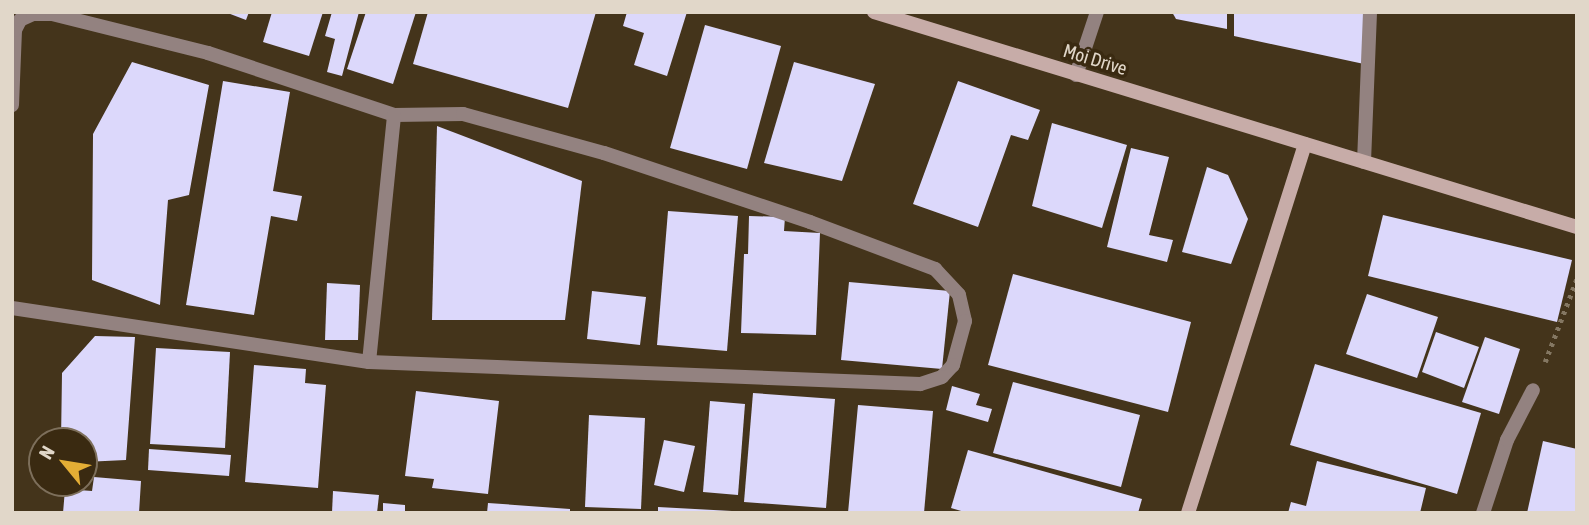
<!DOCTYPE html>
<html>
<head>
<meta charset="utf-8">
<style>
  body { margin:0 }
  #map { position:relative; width:1589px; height:525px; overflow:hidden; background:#44341b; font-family:"Asap Condensed",sans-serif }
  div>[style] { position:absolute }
  .building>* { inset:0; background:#dcd8fb }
  .path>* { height:4.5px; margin-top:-2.25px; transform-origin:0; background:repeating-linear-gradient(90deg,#847762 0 3.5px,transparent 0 8.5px) }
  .street>* { height:14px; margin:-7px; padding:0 7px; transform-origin:7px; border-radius:7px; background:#938280 }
  .secondary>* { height:14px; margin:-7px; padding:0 7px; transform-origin:7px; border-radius:7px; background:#c7aca8 }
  span { translate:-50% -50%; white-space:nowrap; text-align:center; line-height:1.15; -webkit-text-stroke:7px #3a2a11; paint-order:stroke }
  .street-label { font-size:19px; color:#e1d7c9 }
  .frame { position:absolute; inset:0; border:14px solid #e1d7c9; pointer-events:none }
  .north { position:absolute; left:28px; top:427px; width:70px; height:70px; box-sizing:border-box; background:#3a2a11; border:2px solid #7d6f5b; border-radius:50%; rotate:300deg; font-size:19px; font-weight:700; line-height:28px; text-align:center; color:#e1d7c9 }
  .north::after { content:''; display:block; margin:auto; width:24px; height:32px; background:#e4ae35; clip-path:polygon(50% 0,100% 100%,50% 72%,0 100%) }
</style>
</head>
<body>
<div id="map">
  <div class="building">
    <div style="clip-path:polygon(225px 12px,249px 12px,246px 20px)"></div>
    <div style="clip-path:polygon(272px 12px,323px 12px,309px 56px,263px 42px)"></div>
    <div style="clip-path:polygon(332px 12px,359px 12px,342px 76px,327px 72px,335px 39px,325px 36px)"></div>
    <div style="clip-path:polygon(366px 12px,416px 12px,393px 84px,347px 69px)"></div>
    <div style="clip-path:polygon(428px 12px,596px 12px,568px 108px,413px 64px)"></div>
    <div style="clip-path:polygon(627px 12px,687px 12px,667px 76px,634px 65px,644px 33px,623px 26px)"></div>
    <div style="clip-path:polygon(1172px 12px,1227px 12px,1227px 29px,1176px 19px)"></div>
    <div style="clip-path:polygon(1234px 12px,1364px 12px,1364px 64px,1234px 36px)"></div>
    <div style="clip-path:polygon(705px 25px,781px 46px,747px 169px,670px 148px)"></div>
    <div style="clip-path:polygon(132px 62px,209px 85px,189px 195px,168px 200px,160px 305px,92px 280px,93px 134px)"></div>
    <div style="clip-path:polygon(794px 62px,875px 84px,842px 181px,764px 163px)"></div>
    <div style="clip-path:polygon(223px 81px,290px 92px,273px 191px,302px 196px,297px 221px,271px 216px,254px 315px,186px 305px)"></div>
    <div style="clip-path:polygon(958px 81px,1040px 110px,1028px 140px,1011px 135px,978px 227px,913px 204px)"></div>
    <div style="clip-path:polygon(1052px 123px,1127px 145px,1102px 228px,1032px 206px)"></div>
    <div style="clip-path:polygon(437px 126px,582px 181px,565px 320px,432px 320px)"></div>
    <div style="clip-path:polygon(1131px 148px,1169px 157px,1149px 235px,1173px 240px,1167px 262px,1107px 247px)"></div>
    <div style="clip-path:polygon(1207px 167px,1228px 175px,1248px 219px,1231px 264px,1182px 252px)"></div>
    <div style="clip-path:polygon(668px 211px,738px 216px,727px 351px,657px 345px)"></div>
    <div style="clip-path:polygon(1383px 215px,1572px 260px,1557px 322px,1368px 276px)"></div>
    <div style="clip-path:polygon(749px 216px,785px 217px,784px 231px,820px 233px,816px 335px,741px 333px,744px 254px,748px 254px)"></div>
    <div style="clip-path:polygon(1013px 274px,1191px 322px,1168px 412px,988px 365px)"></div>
    <div style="clip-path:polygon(849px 282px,950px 291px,942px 369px,841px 360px)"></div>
    <div style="clip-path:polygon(327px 283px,360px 285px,358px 340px,325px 340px)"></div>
    <div style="clip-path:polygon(592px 291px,646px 297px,640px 345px,587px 339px)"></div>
    <div style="clip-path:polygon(1367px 294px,1438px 317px,1417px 378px,1346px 354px)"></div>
    <div style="clip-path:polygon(1436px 332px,1479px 347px,1464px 388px,1422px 372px)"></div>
    <div style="clip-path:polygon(95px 336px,135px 337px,126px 460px,84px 462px,84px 441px,61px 441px,62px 373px)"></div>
    <div style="clip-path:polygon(1485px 337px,1520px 349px,1499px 414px,1462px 402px)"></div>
    <div style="clip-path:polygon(156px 348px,230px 352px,225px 448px,150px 444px)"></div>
    <div style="clip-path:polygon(1315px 364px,1481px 413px,1457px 494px,1290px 445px)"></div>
    <div style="clip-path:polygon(254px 365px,306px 369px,305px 383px,326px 385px,318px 488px,245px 482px)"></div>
    <div style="clip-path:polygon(1013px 382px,1140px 415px,1121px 487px,993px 453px)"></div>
    <div style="clip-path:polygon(952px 386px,980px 394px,976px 405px,992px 409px,988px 422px,946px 410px)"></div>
    <div style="clip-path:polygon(416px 391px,499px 401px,488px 494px,432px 488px,434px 479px,405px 476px)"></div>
    <div style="clip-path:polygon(753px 393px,835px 399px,826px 508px,744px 502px)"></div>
    <div style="clip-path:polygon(710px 401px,745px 404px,738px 495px,703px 492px)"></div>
    <div style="clip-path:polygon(858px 405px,933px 411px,924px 513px,848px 513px)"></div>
    <div style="clip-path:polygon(589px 415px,645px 418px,641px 509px,585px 507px)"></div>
    <div style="clip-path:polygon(664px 440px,695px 446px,684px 492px,654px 485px)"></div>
    <div style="clip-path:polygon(1543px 441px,1577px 449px,1577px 513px,1527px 513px)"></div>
    <div style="clip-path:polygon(149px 449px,231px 455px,229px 476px,148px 470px)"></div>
    <div style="clip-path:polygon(968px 450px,1142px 499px,1138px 513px,968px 513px,951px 508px)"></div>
    <div style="clip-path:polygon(1317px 461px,1426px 488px,1420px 513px,1288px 513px,1291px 502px,1306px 506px)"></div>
    <div style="clip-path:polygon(94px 477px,141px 481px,139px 513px,63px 513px,65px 489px,92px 491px)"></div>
    <div style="clip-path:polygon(333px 491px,379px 495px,377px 513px,332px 513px)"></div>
    <div style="clip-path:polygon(383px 503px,405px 505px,405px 513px,383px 513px)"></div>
    <div style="clip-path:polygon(488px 503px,570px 509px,570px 513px,487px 513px)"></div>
    <div style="clip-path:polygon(658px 507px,732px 511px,732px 513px,658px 513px)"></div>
  </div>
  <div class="path">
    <div style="left:1545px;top:362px;width:90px;rotate:-69.1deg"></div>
  </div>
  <div class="street">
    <div style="left:1076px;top:75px;width:66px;rotate:-71.6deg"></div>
    <div style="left:12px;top:105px;width:75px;rotate:-87.7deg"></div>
    <div style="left:15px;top:30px;width:11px;rotate:-63deg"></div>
    <div style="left:20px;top:20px;width:14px;rotate:-25deg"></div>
    <div style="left:33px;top:14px;width:19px"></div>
    <div style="left:52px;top:14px;width:161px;rotate:14deg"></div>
    <div style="left:208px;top:53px;width:196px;rotate:18.4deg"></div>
    <div style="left:394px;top:115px;width:69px;rotate:-0.8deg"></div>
    <div style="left:463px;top:114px;width:146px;rotate:15.5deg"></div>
    <div style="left:604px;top:153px;width:217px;rotate:18.5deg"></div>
    <div style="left:810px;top:222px;width:134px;rotate:20.6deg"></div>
    <div style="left:935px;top:269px;width:35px;rotate:47deg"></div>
    <div style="left:959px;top:295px;width:27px;rotate:77deg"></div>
    <div style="left:965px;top:321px;width:46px;rotate:105.3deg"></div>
    <div style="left:953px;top:365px;width:16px;rotate:133deg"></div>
    <div style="left:942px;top:377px;width:23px;rotate:162deg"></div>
    <div style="left:920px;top:384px;width:551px;rotate:-177.71deg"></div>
    <div style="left:369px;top:362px;width:361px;rotate:-171.4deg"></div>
    <div style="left:1364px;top:162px;width:150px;rotate:-87.7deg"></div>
    <div style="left:369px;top:362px;width:248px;rotate:-84.2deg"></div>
    <div style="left:1483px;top:513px;width:77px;rotate:-71.8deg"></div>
    <div style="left:1507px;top:440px;width:56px;rotate:-62.5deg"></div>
  </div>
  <div class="secondary">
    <div style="left:874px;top:12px;width:735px;rotate:17.01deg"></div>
    <div style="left:1188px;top:513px;width:387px;rotate:-72.4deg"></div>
  </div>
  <div class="street-label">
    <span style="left:1095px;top:60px;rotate:17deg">Moi Drive</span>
  </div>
  <div class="frame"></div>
  <div class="north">N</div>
</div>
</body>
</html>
